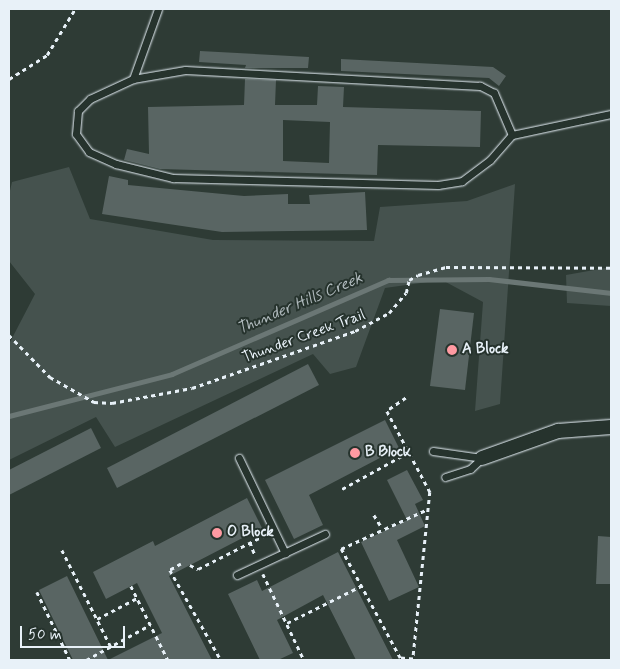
<!DOCTYPE html>
<html>
<head>
<meta charset="utf-8">
<style>
  body { margin:0 }
  #map { position:relative; width:620px; height:669px; overflow:hidden; background:#2e3b35; font-family:Mynerve,sans-serif }
  div>[style] { position:absolute }
  .green>* { inset:0; background:#45524e }
  .stream>* { height:4.5px; margin:-2.25px; padding:0 2.25px; transform-origin:2.25px; border-radius:2.25px; background:#6b7775 }
  .building>* { inset:0; background:#596563 }
  .path>* { height:2.5px; margin-top:-1.25px; transform-origin:0; background:repeating-linear-gradient(90deg,#e8f1f8 0 4px,transparent 0 8px) }
  .roads { filter:drop-shadow(0 0 1px #e8f1f8) drop-shadow(0 0 1px #e8f1f8) }
  .service>* { height:7px; margin:-3.5px; padding:0 3.5px; transform-origin:3.5px; border-radius:3.5px; background:#26332d }
  .minor>* { height:14px; margin:-7px; padding:0 7px; transform-origin:7px; border-radius:7px; background:#26332d }
  .dots>* { width:14px; height:14px; translate:-50% -50%; box-sizing:border-box; border:2px solid #26332d; border-radius:50% }
  span { translate:-50% -50%; white-space:nowrap; text-align:center; line-height:1.15; -webkit-text-stroke:4px #26332d; paint-order:stroke }
  .street-label { font-size:15px; color:#e8f1f8 }
  .poi-label { font-size:15px; color:#e8f1f8; font-weight:700 }
  .left { translate:0 -50%; text-align:left }
  .water-label { font-size:16px; color:#b0babd; font-style:italic }
  .frame { position:absolute; inset:0; border:10px solid #e8f1f8; pointer-events:none }
  .scale { position:absolute; left:20px; top:626px; width:105px; height:22px; box-sizing:border-box; border:2px solid #e8f1f8; border-top:0; padding-left:6px; font-size:15px; line-height:18px; white-space:nowrap; color:#e8f1f8; -webkit-text-stroke:4px #26332d; paint-order:stroke }
</style>
</head>
<body>
<div id="map">
  <div class="green">
    <div style="clip-path:polygon(69px 167px,90px 219px,213px 240px,374px 241px,380px 207px,467px 201px,515px 184px,500px 404px,475px 411px,483px 302px,442px 280px,385px 288px,356px 367px,330px 374px,313px 354px,115px 447px,96px 417px,9px 460px,9px 344px,35px 294px,9px 261px,9px 195px,12px 182px)"></div>
    <div style="clip-path:polygon(611px 267px,611px 306px,567px 303px,566px 275px)"></div>
  </div>
  <div class="stream">
    <div style="left:9px;top:416px;width:168px;rotate:-14.4deg"></div>
    <div style="left:172px;top:374px;width:236px;rotate:-23.5deg"></div>
    <div style="left:388px;top:280px;width:101px;rotate:-0.6deg"></div>
    <div style="left:489px;top:279px;width:123px;rotate:6.5deg"></div>
  </div>
  <div class="building">
    <div style="clip-path:polygon(200px 51px,309px 57px,308px 68px,245px 68px,246px 65px,199px 62px)"></div>
    <div style="clip-path:polygon(341px 59px,493px 67px,506px 76px,499px 86px,489px 78px,341px 71px)"></div>
    <div style="clip-path:polygon(evenodd,245px 79px,276px 80px,275px 105px,317px 105px,318px 86px,344px 87px,343px 107px,481px 111px,480px 147px,378px 145px,377px 175px,160px 169px,124px 160px,127px 149px,149px 154px,148px 107px,244px 105px,245px 79px,283px 120px,330px 122px,329px 163px,283px 161px,283px 120px)"></div>
    <div style="clip-path:polygon(109px 176px,128px 180px,128px 185px,244px 196px,288px 194px,288px 204px,310px 204px,309px 195px,365px 192px,367px 230px,222px 232px,102px 214px)"></div>
    <div style="clip-path:polygon(440px 309px,474px 313px,465px 390px,430px 386px)"></div>
    <div style="clip-path:polygon(308px 364px,319px 385px,117px 488px,107px 468px)"></div>
    <div style="clip-path:polygon(385px 420px,399px 448px,309px 495px,323px 525px,294px 539px,265px 480px)"></div>
    <div style="clip-path:polygon(91px 428px,101px 448px,9px 495px,9px 470px)"></div>
    <div style="clip-path:polygon(407px 470px,423px 500px,415px 504px,425px 526px,397px 540px,419px 587px,389px 601px,361px 542px,407px 520px,387px 480px)"></div>
    <div style="clip-path:polygon(247px 498px,262px 528px,169px 576px,212px 660px,73px 660px,39px 590px,67px 576px,108px 660px,162px 633px,137px 583px,106px 599px,93px 572px,153px 541px,155px 546px)"></div>
    <div style="clip-path:polygon(598px 536px,611px 537px,611px 584px,596px 584px)"></div>
    <div style="clip-path:polygon(338px 552px,393px 660px,356px 660px,323px 595px,277px 620px,293px 653px,278px 660px,260px 660px,228px 594px,257px 580px,262px 591px)"></div>
  </div>
  <div class="path">
    <div style="left:9px;top:79px;width:45px;rotate:-32.3deg"></div>
    <div style="left:47px;top:55px;width:54px;rotate:-58.7deg"></div>
    <div style="left:9px;top:335px;width:59px;rotate:45.7deg"></div>
    <div style="left:50px;top:377px;width:51px;rotate:29.6deg"></div>
    <div style="left:94px;top:402px;width:18px;rotate:3deg"></div>
    <div style="left:112px;top:403px;width:81px;rotate:-10.6deg"></div>
    <div style="left:192px;top:388px;width:173px;rotate:-19.3deg"></div>
    <div style="left:355px;top:331px;width:38px;rotate:-28deg"></div>
    <div style="left:389px;top:313px;width:26px;rotate:-50deg"></div>
    <div style="left:406px;top:293px;width:13px;rotate:-77deg"></div>
    <div style="left:409px;top:280px;width:10px;rotate:-29deg"></div>
    <div style="left:418px;top:275px;width:29px;rotate:-16deg"></div>
    <div style="left:446px;top:267px;width:165px;rotate:0.3deg"></div>
    <div style="left:406px;top:398px;width:23px;rotate:146deg"></div>
    <div style="left:387px;top:411px;width:92px;rotate:62deg"></div>
    <div style="left:430px;top:492px;width:169px;rotate:95.8deg"></div>
    <div style="left:342px;top:489px;width:77px;rotate:-28.9deg"></div>
    <div style="left:374px;top:515px;width:15px;rotate:58deg"></div>
    <div style="left:250px;top:542px;width:14px;rotate:69deg"></div>
    <div style="left:62px;top:550px;width:109px;rotate:63.2deg"></div>
    <div style="left:181px;top:564px;width:13px;rotate:151deg"></div>
    <div style="left:170px;top:570px;width:103px;rotate:60.5deg"></div>
    <div style="left:190px;top:565px;width:9px;rotate:27deg"></div>
    <div style="left:198px;top:569px;width:75px;rotate:-26.9deg"></div>
    <div style="left:263px;top:574px;width:95px;rotate:64.5deg"></div>
    <div style="left:131px;top:586px;width:83px;rotate:63.4deg"></div>
    <div style="left:37px;top:592px;width:76px;rotate:64.1deg"></div>
    <div style="left:97px;top:619px;width:45px;rotate:-27.7deg"></div>
    <div style="left:287px;top:623px;width:83px;rotate:-26.6deg"></div>
    <div style="left:413px;top:659px;width:13px;rotate:-176deg"></div>
    <div style="left:400px;top:658px;width:124px;rotate:-118.4deg"></div>
    <div style="left:341px;top:549px;width:96px;rotate:-24.7deg"></div>
    <div style="left:86px;top:660px;width:73px;rotate:-28.7deg"></div>
  </div>
  <div class="roads">
    <div class="service">
      <div style="left:133px;top:79px;width:74px;rotate:-70.3deg"></div>
      <div style="left:512px;top:135px;width:46px;rotate:-113.2deg"></div>
      <div style="left:494px;top:93px;width:16px;rotate:-153deg"></div>
      <div style="left:480px;top:86px;width:295px;rotate:-176.9deg"></div>
      <div style="left:185px;top:70px;width:53px;rotate:170.2deg"></div>
      <div style="left:133px;top:79px;width:47px;rotate:155.1deg"></div>
      <div style="left:90px;top:99px;width:17px;rotate:135deg"></div>
      <div style="left:78px;top:111px;width:23px;rotate:95deg"></div>
      <div style="left:76px;top:134px;width:22px;rotate:54deg"></div>
      <div style="left:89px;top:152px;width:30px;rotate:24deg"></div>
      <div style="left:116px;top:164px;width:59px;rotate:13.8deg"></div>
      <div style="left:173px;top:178px;width:265px;rotate:1.5deg"></div>
      <div style="left:438px;top:185px;width:24px;rotate:-9deg"></div>
      <div style="left:462px;top:181px;width:35px;rotate:-37deg"></div>
      <div style="left:490px;top:160px;width:33px;rotate:-49deg"></div>
      <div style="left:512px;top:135px;width:101px;rotate:-12deg"></div>
      <div style="left:433px;top:451px;width:49px;rotate:8.1deg"></div>
      <div style="left:482px;top:458px;width:16px;rotate:137deg"></div>
      <div style="left:470px;top:469px;width:26px;rotate:162deg"></div>
      <div style="left:239px;top:458px;width:106px;rotate:64.2deg"></div>
      <div style="left:237px;top:575px;width:97px;rotate:-25deg"></div>
    </div>
    <div class="minor">
      <div style="left:482px;top:458px;width:81px;rotate:-19.6deg"></div>
      <div style="left:558px;top:431px;width:53px;rotate:-4.3deg"></div>
    </div>
  </div>
  <div class="dots">
    <div style="left:452px;top:350px;background:#ff9aa2"></div>
    <div style="left:355px;top:453px;background:#ff9aa2"></div>
    <div style="left:217px;top:533px;background:#ff9aa2"></div>
  </div>
  <div class="street-label">
    <span style="left:304px;top:337px;rotate:-20deg">Thunder Creek Trail</span>
  </div>
  <div class="poi-label">
    <span class="left" style="left:462px;top:350px">A Block</span>
    <span class="left" style="left:365px;top:453px">B Block</span>
    <span class="left" style="left:227px;top:533px">O Block</span>
  </div>
  <div class="water-label">
    <span style="left:300px;top:304px;rotate:-23deg">Thunder Hills Creek</span>
  </div>
  <div class="frame"></div>
  <div class="scale">50 m</div>
</div>
</body>
</html>
